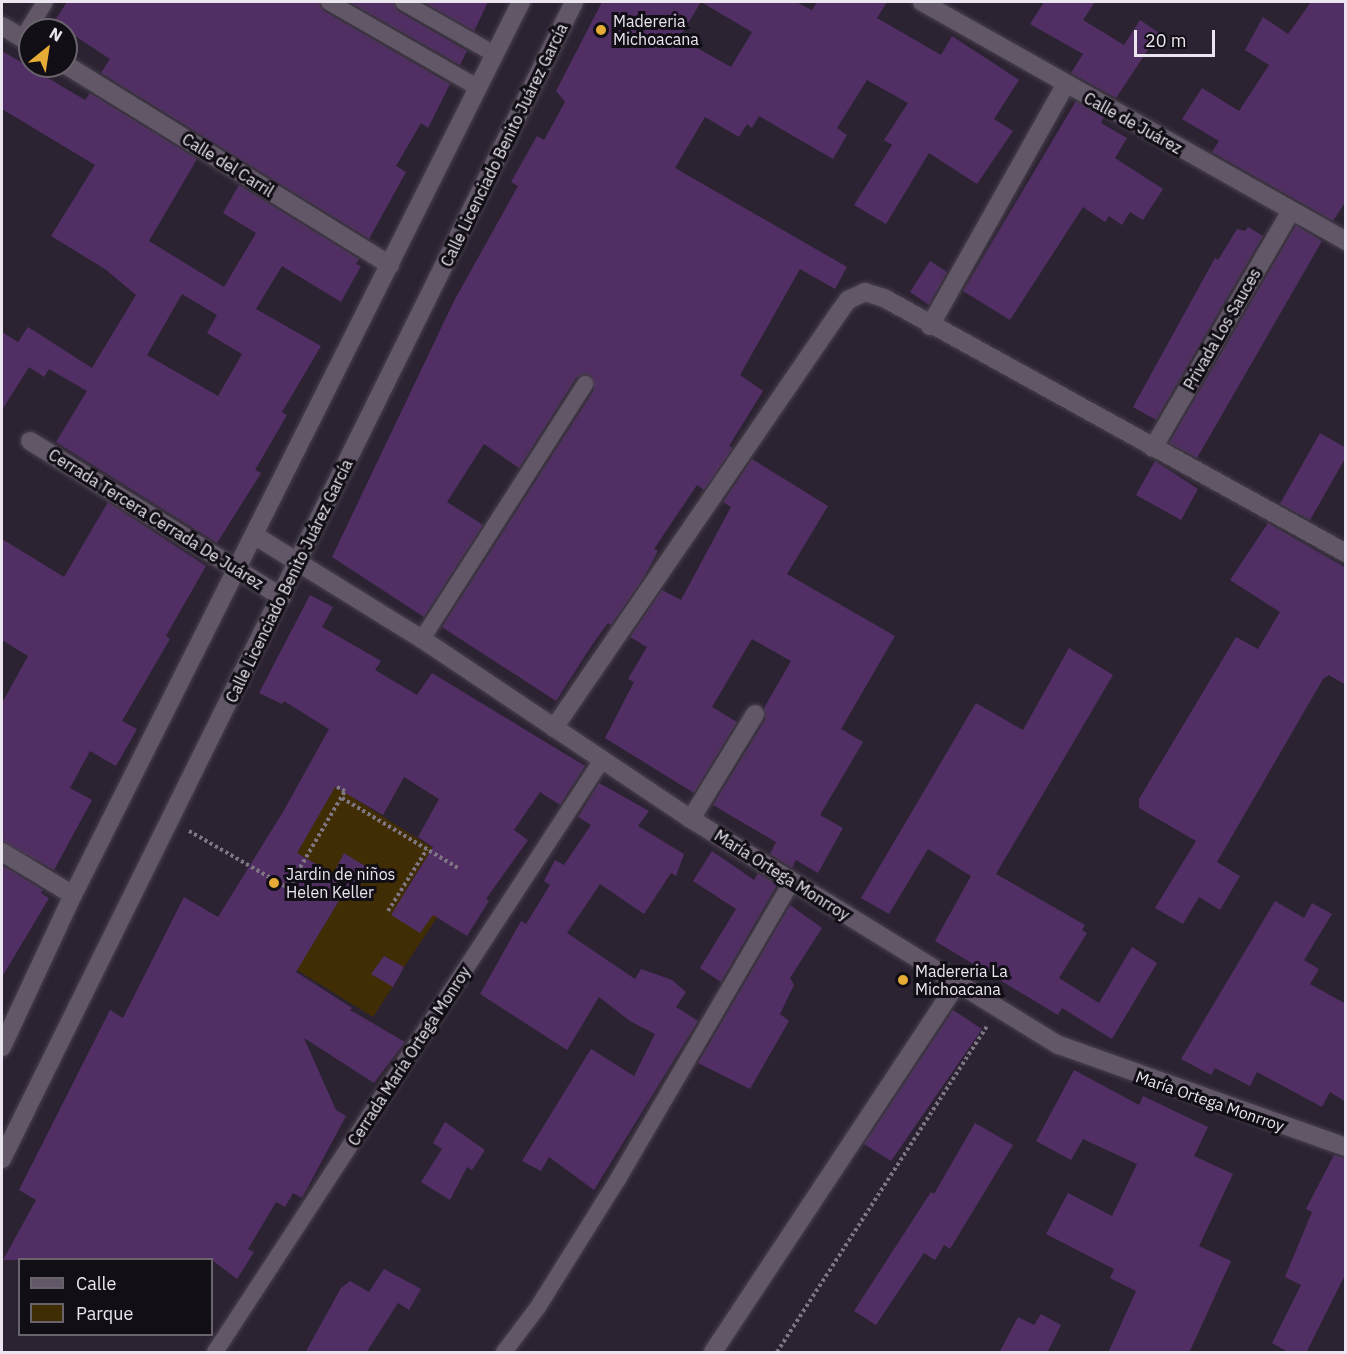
<!DOCTYPE html>
<html>
<head>
<meta charset="utf-8">
<style>
  body { margin:0 }
  #map { position:relative; width:1347px; height:1354px; overflow:hidden; background:#2c2332; font-family:"IBM Plex Sans",sans-serif }
  div>[style] { position:absolute }
  .green>* { inset:0; background:#412d03 }
  .building>* { inset:0; background:#512f64 }
  .path>* { height:4px; margin-top:-2px; transform-origin:0; background:repeating-linear-gradient(90deg,#7e7683 0 3px,transparent 0 6px) }
  .roads { filter:drop-shadow(0 0 2px #48404c) drop-shadow(0 0 2px #48404c) }
  .lane>* { height:16px; margin:-8px; padding:0 8px; transform-origin:8px; border-radius:8px; background:#615767 }
  .street>* { height:18px; margin:-9px; padding:0 9px; transform-origin:9px; border-radius:9px; background:#615767 }
  .secondary>* { height:18px; margin:-9px; padding:0 9px; transform-origin:9px; border-radius:9px; background:#615767 }
  .dots>* { width:16px; height:16px; translate:-50% -50%; box-sizing:border-box; border:3px solid #120e15; border-radius:50% }
  span { translate:-50% -50%; white-space:nowrap; text-align:center; line-height:1.15; -webkit-text-stroke:6px #120e15; paint-order:stroke }
  .poi-label { font-size:16px; color:#ebe5ef }
  .left { translate:0 -50%; text-align:left }
  .street-label { font-size:16px; color:#ebe5ef }
  .frame { position:absolute; inset:0; border:3px solid #ebe5ef; pointer-events:none }
  .legend { position:absolute; left:18px; top:1258px; width:195px; height:78px; box-sizing:border-box; background:#120e15; border:2px solid #69646c; margin:0; padding:8px 10px; list-style:none; font-size:18px; color:#ebe5ef }
  .legend li { display:flex; align-items:center; gap:12px; height:30px }
  .legend b { width:30px; border:2px solid #69646c }
  .north { position:absolute; left:18px; top:18px; width:60px; height:60px; box-sizing:border-box; background:#120e15; border:2px solid #69646c; border-radius:50%; rotate:30deg; font-size:16px; font-weight:700; line-height:24px; text-align:center; color:#ebe5ef }
  .north::after { content:''; display:block; margin:auto; width:21px; height:27px; background:#e6ac36; clip-path:polygon(50% 0,100% 100%,50% 72%,0 100%) }
  .scale { position:absolute; left:1134px; top:30px; width:81px; height:27px; box-sizing:border-box; border:3px solid #ebe5ef; border-top:0; padding-left:8px; font-size:18px; line-height:21px; white-space:nowrap; color:#ebe5ef; -webkit-text-stroke:4px #120e15; paint-order:stroke }
</style>
</head>
<body>
<div id="map">
  <div class="green">
    <div style="clip-path:polygon(345px 768px,355px 799px,463px 867px,458px 884px,423px 863px,405px 891px,440px 913px,404px 967px,384px 956px,371px 974px,393px 986px,373px 1017px,276px 957px,311px 947px,346px 889px,356px 892px,370px 869px,344px 854px,330px 879px,328px 871px,297px 853px)"></div>
  </div>
  <div class="building">
    <div style="clip-path:polygon(67px 2px,319px 2px,324px 11px,450px 84px,428px 128px,421px 123px,396px 166px,406px 172px,369px 239px,101px 73px,110px 59px,54px 22px)"></div>
    <div style="clip-path:polygon(349px 2px,393px 2px,398px 11px,467px 51px,460px 65px)"></div>
    <div style="clip-path:polygon(423px 2px,488px 2px,474px 31px)"></div>
    <div style="clip-path:polygon(evenodd,602px 2px,796px 2px,812px 10px,817px 2px,887px 2px,877px 18px,941px 55px,952px 36px,1019px 80px,994px 119px,1013px 131px,977px 184px,929px 153px,886px 224px,854px 205px,892px 145px,884px 140px,908px 103px,867px 80px,837px 128px,847px 135px,833px 159px,759px 116px,752px 128px,747px 124px,739px 137px,705px 117px,675px 168px,847px 267px,835px 289px,800px 269px,740px 375px,763px 391px,729px 446px,733px 448px,704px 490px,697px 485px,654px 549px,658px 551px,643px 579px,611px 625px,608px 623px,592px 645px,556px 701px,442px 627px,594px 390px,591px 376px,585px 374px,576px 378px,519px 468px,484px 444px,447px 502px,483px 525px,424px 617px,332px 557px,454px 301px,518px 186px,511px 182px,537px 136px,544px 140px,565px 102px,556px 91px,602px 2px,701px 2px,752px 32px,731px 67px,679px 38px,701px 2px)"></div>
    <div style="clip-path:polygon(1044px 2px,1095px 2px,1083px 20px,1124px 45px,1140px 20px,1159px 33px,1116px 98px,1071px 73px,1083px 54px,1030px 24px)"></div>
    <div style="clip-path:polygon(1311px 2px,1346px 2px,1346px 201px,1333px 221px,1212px 152px,1219px 141px,1182px 119px,1202px 88px,1239px 111px,1269px 65px,1245px 50px,1263px 17px,1288px 34px)"></div>
    <div style="clip-path:polygon(evenodd,2px 51px,85px 100px,90px 93px,197px 159px,149px 241px,224px 287px,256px 233px,223px 213px,239px 185px,359px 259px,356px 264px,361px 266px,341px 302px,282px 266px,256px 309px,321px 346px,282px 412px,287px 415px,255px 470px,261px 473px,217px 543px,56px 442px,87px 391px,49px 369px,44px 377px,29px 367px,2px 410px,2px 332px,18px 342px,28px 327px,92px 368px,136px 295px,105px 269px,51px 236px,95px 165px,2px 109px,2px 51px,182px 294px,217px 315px,207px 333px,242px 354px,218px 396px,147px 355px,182px 294px)"></div>
    <div style="clip-path:polygon(1076px 101px,1104px 117px,1101px 123px,1127px 138px,1115px 158px,1163px 189px,1143px 220px,1130px 212px,1122px 225px,1109px 216px,1105px 222px,1083px 207px,1010px 320px,963px 291px)"></div>
    <div style="clip-path:polygon(1296px 225px,1322px 241px,1197px 458px,1169px 443px)"></div>
    <div style="clip-path:polygon(1248px 227px,1263px 236px,1156px 420px,1133px 407px,1215px 258px,1218px 260px,1237px 229px,1245px 231px)"></div>
    <div style="clip-path:polygon(930px 261px,947px 272px,929px 305px,910px 292px)"></div>
    <div style="clip-path:polygon(1320px 433px,1346px 448px,1346px 457px,1310px 520px,1280px 504px)"></div>
    <div style="clip-path:polygon(752px 459px,828px 506px,787px 574px,895px 636px,841px 729px,863px 742px,820px 815px,843px 828px,818px 873px,796px 860px,792px 868px,770px 854px,776px 842px,713px 805px,765px 720px,764px 708px,791px 661px,752px 639px,712px 707px,737px 722px,694px 793px,605px 738px,634px 682px,628px 679px,647px 647px,630px 637px,662px 590px,681px 600px,731px 507px,723px 502px)"></div>
    <div style="clip-path:polygon(1155px 461px,1198px 489px,1181px 520px,1136px 495px)"></div>
    <div style="clip-path:polygon(108px 502px,206px 566px,166px 636px,170px 639px,122px 721px,137px 729px,116px 766px,90px 751px,70px 788px,92px 800px,54px 870px,2px 841px,2px 703px,28px 656px,2px 640px,2px 539px,64px 577px)"></div>
    <div style="clip-path:polygon(1268px 523px,1346px 568px,1346px 685px,1329px 675px,1323px 679px,1217px 862px,1240px 876px,1220px 910px,1199px 897px,1183px 924px,1155px 908px,1196px 841px,1139px 808px,1139px 799px,1236px 637px,1258px 649px,1280px 612px,1230px 580px)"></div>
    <div style="clip-path:polygon(310px 595px,333px 607px,322px 627px,381px 661px,375px 670px,417px 695px,432px 673px,585px 766px,560px 805px,540px 792px,514px 830px,528px 840px,486px 899px,489px 901px,467px 936px,433px 915px,420px 933px,391px 915px,433px 847px,418px 837px,439px 799px,404px 777px,383px 815px,335px 787px,297px 853px,333px 874px,344px 853px,370px 869px,355px 893px,346px 889px,296px 972px,352px 1008px,350px 1010px,405px 1042px,374px 1083px,304px 1038px,336px 1110px,346px 1116px,302px 1198px,293px 1193px,285px 1207px,276px 1202px,248px 1249px,254px 1252px,237px 1279px,212px 1260px,3px 1260px,36px 1200px,19px 1190px,110px 1010px,123px 1018px,184px 897px,218px 917px,283px 812px,329px 729px,284px 701px,282px 704px,259px 693px)"></div>
    <div style="clip-path:polygon(1069px 648px,1113px 675px,996px 874px,1085px 925px,1082px 930px,1087px 933px,1059px 978px,1099px 1003px,1132px 947px,1157px 963px,1112px 1039px,1062px 1008px,1058px 1015px,935px 941px,971px 876px,928px 849px,889px 914px,861px 898px,976px 703px,1023px 730px)"></div>
    <div style="clip-path:polygon(599px 783px,649px 811px,638px 826px,684px 854px,676px 876px,671px 873px,644px 914px,600px 884px,567px 933px,635px 979px,641px 969px,672px 980px,686px 992px,676px 1007px,698px 1021px,594px 1190px,549px 1157px,541px 1171px,522px 1161px,591px 1049px,634px 1076px,655px 1034px,630px 1021px,599px 997px,567px 1050px,480px 994px,521px 921px,526px 924px,550px 885px,544px 881px,555px 860px,564px 865px,591px 825px,578px 817px)"></div>
    <div style="clip-path:polygon(712px 851px,754px 880px,758px 873px,777px 885px,721px 982px,700px 968px,736px 909px,693px 881px)"></div>
    <div style="clip-path:polygon(2px 865px,43px 890px,41px 893px,49px 898px,2px 977px)"></div>
    <div style="clip-path:polygon(1275px 901px,1304px 918px,1312px 903px,1332px 914px,1304px 960px,1319px 969px,1310px 984px,1346px 1004px,1346px 1102px,1330px 1092px,1322px 1107px,1257px 1072px,1250px 1086px,1215px 1068px,1211px 1075px,1181px 1059px)"></div>
    <div style="clip-path:polygon(790px 905px,822px 928px,790px 978px,794px 985px,780px 1014px,789px 1021px,750px 1089px,698px 1063px)"></div>
    <div style="clip-path:polygon(384px 956px,404px 967px,393px 987px,371px 974px)"></div>
    <div style="clip-path:polygon(953px 1010px,982px 1029px,891px 1161px,864px 1144px)"></div>
    <div style="clip-path:polygon(1074px 1070px,1139px 1105px,1143px 1096px,1208px 1127px,1194px 1156px,1233px 1174px,1199px 1246px,1231px 1261px,1189px 1353px,1108px 1353px,1136px 1291px,1110px 1278px,1114px 1269px,1046px 1234px,1068px 1193px,1112px 1216px,1137px 1164px,1083px 1139px,1071px 1160px,1036px 1141px)"></div>
    <div style="clip-path:polygon(445px 1122px,485px 1150px,472px 1170px,467px 1167px,450px 1200px,421px 1182px,442px 1149px,433px 1143px)"></div>
    <div style="clip-path:polygon(975px 1123px,1013px 1145px,950px 1249px,944px 1245px,935px 1260px,924px 1253px,876px 1325px,854px 1311px,931px 1192px,934px 1194px)"></div>
    <div style="clip-path:polygon(1334px 1155px,1346px 1158px,1346px 1273px,1306px 1353px,1290px 1353px,1272px 1343px,1301px 1285px,1285px 1277px,1312px 1212px,1306px 1209px)"></div>
    <div style="clip-path:polygon(384px 1269px,421px 1289px,409px 1310px,398px 1303px,366px 1353px,305px 1353px,341px 1288px,350px 1281px,369px 1292px)"></div>
    <div style="clip-path:polygon(1041px 1314px,1061px 1325px,1047px 1353px,999px 1353px,1018px 1317px,1034px 1325px)"></div>
  </div>
  <div class="path">
    <div style="left:342px;top:798px;width:135px;rotate:31.1deg"></div>
    <div style="left:189px;top:831px;width:114px;rotate:29.9deg"></div>
    <div style="left:288px;top:888px;width:113px;rotate:-59.6deg"></div>
    <div style="left:345px;top:791px;width:11px;rotate:-153deg"></div>
    <div style="left:388px;top:911px;width:73px;rotate:-57.8deg"></div>
    <div style="left:777px;top:1352px;width:389px;rotate:-57.2deg"></div>
  </div>
  <div class="roads">
    <div class="lane">
      <div style="left:329px;top:2px;width:171px;rotate:29.9deg"></div>
      <div style="left:403px;top:2px;width:105px;rotate:29.7deg"></div>
      <div style="left:23px;top:38px;width:42px;rotate:-58.6deg"></div>
      <div style="left:422px;top:639px;width:303px;rotate:-57.4deg"></div>
      <div style="left:215px;top:1352px;width:707px;rotate:-56.83deg"></div>
      <div style="left:504px;top:1352px;width:56px;rotate:-52.9deg"></div>
      <div style="left:538px;top:1307px;width:151px;rotate:-58deg"></div>
      <div style="left:618px;top:1179px;width:345px;rotate:-59.7deg"></div>
    </div>
    <div class="street">
      <div style="left:922px;top:2px;width:487px;rotate:29.4deg"></div>
      <div style="left:2px;top:26px;width:33px;rotate:31deg"></div>
      <div style="left:66px;top:65px;width:381px;rotate:31.7deg"></div>
      <div style="left:930px;top:326px;width:276px;rotate:-60.7deg"></div>
      <div style="left:30px;top:441px;width:296px;rotate:31.8deg"></div>
      <div style="left:1153px;top:448px;width:274px;rotate:-59.8deg"></div>
      <div style="left:254px;top:535px;width:198px;rotate:31.8deg"></div>
      <div style="left:422px;top:639px;width:324px;rotate:33.8deg"></div>
      <div style="left:691px;top:819px;width:432px;rotate:31.6deg"></div>
      <div style="left:1059px;top:1045px;width:305px;rotate:19.6deg"></div>
      <div style="left:554px;top:728px;width:506px;rotate:-55.56deg"></div>
      <div style="left:840px;top:311px;width:14px;rotate:-54deg"></div>
      <div style="left:848px;top:300px;width:19px;rotate:-25deg"></div>
      <div style="left:865px;top:292px;width:20px;rotate:18deg"></div>
      <div style="left:884px;top:298px;width:528px;rotate:28.9deg"></div>
      <div style="left:691px;top:819px;width:123px;rotate:-58.6deg"></div>
      <div style="left:2px;top:852px;width:83px;rotate:31.2deg"></div>
      <div style="left:713px;top:1352px;width:442px;rotate:-56.5deg"></div>
    </div>
    <div class="secondary">
      <div style="left:2px;top:1047px;width:168px;rotate:-65deg"></div>
      <div style="left:73px;top:895px;width:999px;rotate:-63.36deg"></div>
      <div style="left:2px;top:1159px;width:1291px;rotate:-63.69deg"></div>
    </div>
  </div>
  <div class="dots">
    <div style="left:601px;top:30px;background:#e6ac36"></div>
    <div style="left:274px;top:883px;background:#e6ac36"></div>
    <div style="left:903px;top:980px;background:#e6ac36"></div>
  </div>
  <div class="poi-label">
    <span class="left" style="left:613px;top:30px">Madereria<br>Michoacana</span>
    <span class="left" style="left:286px;top:883px">Jardin de niños<br>Helen Keller</span>
    <span class="left" style="left:915px;top:980px">Madereria La<br>Michoacana</span>
  </div>
  <div class="street-label">
    <span style="left:1133px;top:123px;rotate:29deg">Calle de Juárez</span>
    <span style="left:504px;top:145px;rotate:-64deg">Calle Licenciado Benito Juárez García</span>
    <span style="left:228px;top:165px;rotate:32deg">Calle del Carril</span>
    <span style="left:1222px;top:329px;rotate:-60deg">Privada Los Sauces</span>
    <span style="left:156px;top:519px;rotate:32deg">Cerrada Tercera Cerrada De Juárez</span>
    <span style="left:289px;top:581px;rotate:-64deg">Calle Licenciado Benito Juárez García</span>
    <span style="left:782px;top:875px;rotate:32deg">María Ortega Monrroy</span>
    <span style="left:409px;top:1056px;rotate:-57deg">Cerrada María Ortega Monroy</span>
    <span style="left:1210px;top:1101px;rotate:19deg">María Ortega Monrroy</span>
  </div>
  <div class="frame"></div>
  <ul class="legend">
  <li><b style="height:8px;background:#615767"></b>Calle</li>
  <li><b style="height:16px;background:#412d03"></b>Parque</li>
  </ul>
  <div class="north">N</div>
  <div class="scale">20 m</div>
</div>
</body>
</html>
